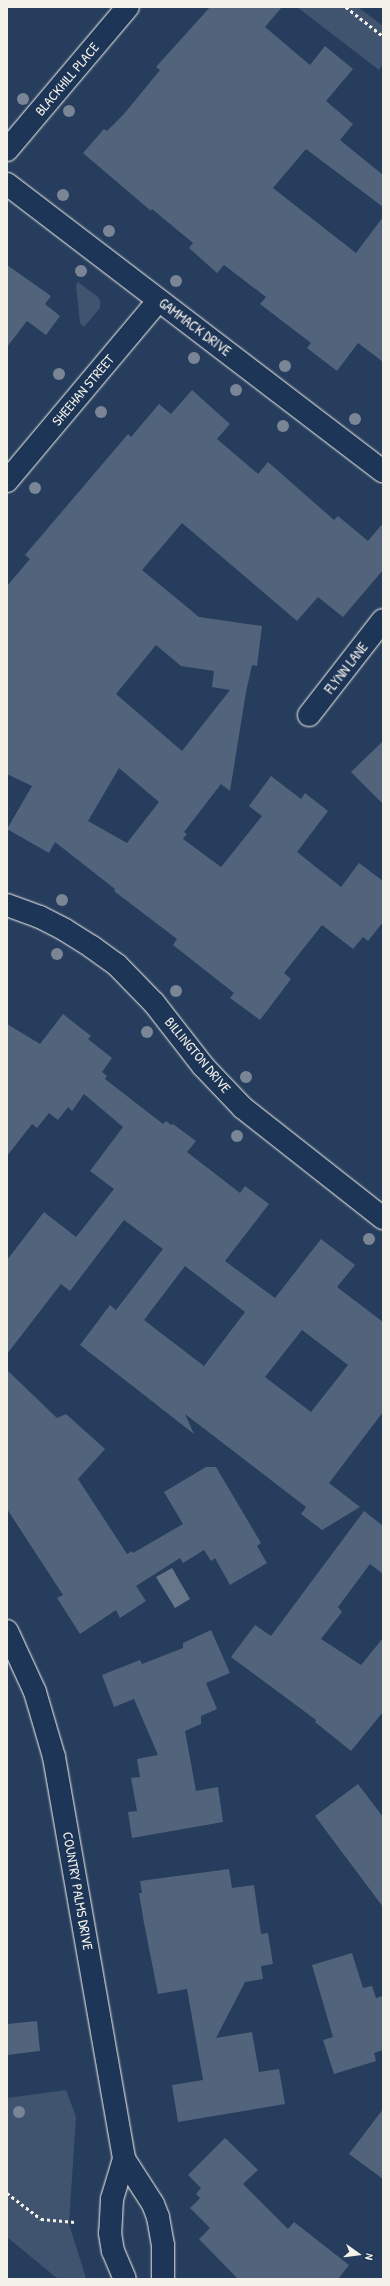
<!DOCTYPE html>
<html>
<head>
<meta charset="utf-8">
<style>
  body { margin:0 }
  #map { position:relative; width:390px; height:2286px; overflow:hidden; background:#263d5d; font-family:"Patrick Hand",sans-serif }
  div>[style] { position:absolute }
  .green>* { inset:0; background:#40546f }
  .water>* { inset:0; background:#677588 }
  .building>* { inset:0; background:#52647b }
  .path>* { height:2.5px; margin-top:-1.25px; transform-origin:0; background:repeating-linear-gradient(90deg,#f4f1e8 0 3px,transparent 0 6px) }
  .roads { filter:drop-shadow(0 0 1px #f4f1e8) drop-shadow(0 0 1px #f4f1e8) }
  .street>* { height:22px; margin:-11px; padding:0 11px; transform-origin:11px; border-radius:11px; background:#1d3557 }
  .trees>* { width:12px; height:12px; margin:-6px; border-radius:50%; background:#7a8696 }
  span { translate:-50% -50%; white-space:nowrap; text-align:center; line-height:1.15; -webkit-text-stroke:3.5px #1d3557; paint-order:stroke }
  .street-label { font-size:14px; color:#f4f1e8 }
  .frame { position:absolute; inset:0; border:8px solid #f4f1e8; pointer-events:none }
  .north { position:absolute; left:338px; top:2234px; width:40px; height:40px; -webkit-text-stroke:3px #1d3557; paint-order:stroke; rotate:104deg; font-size:11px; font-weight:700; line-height:16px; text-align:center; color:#f4f1e8 }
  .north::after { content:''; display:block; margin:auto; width:14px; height:18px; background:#f4f1e8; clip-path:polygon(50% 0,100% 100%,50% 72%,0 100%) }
</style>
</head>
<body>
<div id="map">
  <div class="green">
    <div style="clip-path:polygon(297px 7px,358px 7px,383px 26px,383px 64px,379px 70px)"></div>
    <div style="clip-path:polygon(78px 282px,98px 297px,100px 301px,100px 308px,84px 327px,80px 323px,76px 285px)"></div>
    <div style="clip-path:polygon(66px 2090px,76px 2117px,69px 2224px,86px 2278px,80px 2279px,58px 2279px,7px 2237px,7px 2098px)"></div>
  </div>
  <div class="water">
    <div style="clip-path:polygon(172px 1568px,190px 1599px,175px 1608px,156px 1577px)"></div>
  </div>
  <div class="building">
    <div style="clip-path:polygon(210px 7px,282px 7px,265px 27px,310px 65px,325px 46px,353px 69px,326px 101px,353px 124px,340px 140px,383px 175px,383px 207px,306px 149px,273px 188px,356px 253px,383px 217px,383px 362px,358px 343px,337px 371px,307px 348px,311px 343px,260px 304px,266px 297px,224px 265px,217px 273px,189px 248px,193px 243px,152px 209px,151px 211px,83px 153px,104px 129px,107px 131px,124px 114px,160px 70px,156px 67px)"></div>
    <div style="clip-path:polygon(7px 265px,51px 296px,45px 304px,60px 316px,46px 335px,27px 321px,7px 347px)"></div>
    <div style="clip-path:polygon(evenodd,192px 390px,230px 424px,217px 439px,258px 474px,268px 462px,334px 520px,338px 516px,368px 541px,383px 523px,383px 570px,343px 617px,318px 597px,297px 621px,182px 523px,142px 570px,199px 617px,262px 626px,257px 666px,252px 665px,246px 692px,230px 791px,221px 784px,184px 832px,187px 834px,183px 839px,221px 867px,262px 816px,249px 806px,271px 776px,301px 799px,305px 793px,328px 811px,297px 852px,341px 887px,359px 863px,383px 881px,383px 922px,368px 941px,363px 937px,353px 949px,322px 925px,284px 973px,291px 979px,260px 1020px,230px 998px,234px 993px,173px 945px,177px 939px,114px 891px,115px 889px,55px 842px,49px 853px,7px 829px,32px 786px,7px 774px,7px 586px,30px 559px,25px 555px,128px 434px,131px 437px,159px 404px,171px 414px,192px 390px,156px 645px,181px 666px,214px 671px,212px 687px,230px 690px,182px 751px,116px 694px,156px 645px,192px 390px,119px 768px,159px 802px,127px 843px,88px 821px,119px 768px)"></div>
    <div style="clip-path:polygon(383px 741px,383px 804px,351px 772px)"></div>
    <div style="clip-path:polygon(evenodd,63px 1014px,91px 1036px,88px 1039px,112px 1058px,102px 1072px,107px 1076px,105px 1079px,163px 1124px,166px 1121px,171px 1125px,173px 1124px,196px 1141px,187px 1152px,240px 1193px,245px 1186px,269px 1204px,225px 1261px,275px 1298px,321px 1239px,355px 1265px,337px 1287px,383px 1322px,383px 1412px,329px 1483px,360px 1507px,322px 1530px,301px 1514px,306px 1507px,185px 1414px,194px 1434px,80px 1345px,110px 1305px,116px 1310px,163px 1249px,124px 1220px,70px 1291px,61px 1284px,7px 1354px,7px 1260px,44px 1212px,76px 1237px,114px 1189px,90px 1171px,123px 1127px,84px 1094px,72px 1111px,68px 1107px,58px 1120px,49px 1113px,37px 1128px,32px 1124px,7px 1156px,7px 1024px,40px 1044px,63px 1014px,185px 1266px,245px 1312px,204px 1366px,144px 1320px,185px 1266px,63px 1014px,302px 1330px,348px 1365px,311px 1412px,265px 1377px,302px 1330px)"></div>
    <div style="clip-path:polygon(7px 1370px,57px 1418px,66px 1414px,105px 1449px,78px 1479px,127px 1554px,132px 1551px,133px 1553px,183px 1524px,164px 1492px,206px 1467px,216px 1467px,261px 1543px,257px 1546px,267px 1563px,230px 1585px,215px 1558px,211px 1561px,204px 1550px,183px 1563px,180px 1558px,136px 1586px,146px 1601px,120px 1618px,116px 1610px,80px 1634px,57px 1598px,63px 1595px,7px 1509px)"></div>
    <div style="clip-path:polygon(364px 1511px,383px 1526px,383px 1574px,370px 1564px,338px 1607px,342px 1612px,321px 1639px,361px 1665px,383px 1638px,383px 1712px,351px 1751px,315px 1722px,316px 1720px,231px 1657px,255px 1625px,271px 1636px)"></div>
    <div style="clip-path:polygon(211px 1630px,230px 1673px,206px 1683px,217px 1709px,201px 1716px,201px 1724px,185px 1731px,196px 1791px,218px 1787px,223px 1822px,132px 1838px,128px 1812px,137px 1811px,131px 1778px,140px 1777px,137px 1759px,158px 1755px,134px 1699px,114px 1707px,102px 1675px,140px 1660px,142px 1664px,183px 1648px,183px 1643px)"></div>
    <div style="clip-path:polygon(358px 1784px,383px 1817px,383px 1907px,315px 1816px)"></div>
    <div style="clip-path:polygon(229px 1869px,232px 1888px,254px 1885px,261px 1934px,268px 1933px,273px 1964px,261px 1966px,263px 1979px,245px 1982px,216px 2038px,252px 2032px,259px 2072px,279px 2069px,285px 2104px,178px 2122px,172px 2085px,203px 2080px,187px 1989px,158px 1994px,144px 1923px,139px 1893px,142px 1893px,140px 1881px)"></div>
    <div style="clip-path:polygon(352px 1953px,363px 1988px,372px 1986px,376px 1998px,383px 1996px,383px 2050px,374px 2053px,376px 2061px,334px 2074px,323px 2040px,333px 2037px,312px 1965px)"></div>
    <div style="clip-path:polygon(37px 2021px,40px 2051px,7px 2055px,7px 2024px)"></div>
    <div style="clip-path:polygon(383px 2109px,383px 2179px,349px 2154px)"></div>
    <div style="clip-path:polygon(225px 2138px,258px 2170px,243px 2184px,288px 2229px,294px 2222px,349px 2265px,338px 2279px,238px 2279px,199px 2239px,210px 2228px,190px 2208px,200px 2198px,196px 2194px,201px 2188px,188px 2175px)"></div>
  </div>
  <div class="path">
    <div style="left:346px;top:7px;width:47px;rotate:38.1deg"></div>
    <div style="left:7px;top:2193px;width:43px;rotate:37.4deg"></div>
    <div style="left:41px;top:2219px;width:34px;rotate:5deg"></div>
  </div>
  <div class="roads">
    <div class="street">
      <div style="left:7px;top:150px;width:187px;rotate:-49.8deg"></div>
      <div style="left:7px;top:184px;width:473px;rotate:37.4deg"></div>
      <div style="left:7px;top:481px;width:236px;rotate:-50deg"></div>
      <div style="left:309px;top:715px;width:120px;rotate:-52.1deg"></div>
      <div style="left:7px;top:905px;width:35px;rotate:20deg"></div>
      <div style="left:40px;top:917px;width:28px;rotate:27deg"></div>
      <div style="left:65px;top:930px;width:32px;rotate:32deg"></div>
      <div style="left:92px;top:947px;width:31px;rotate:36deg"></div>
      <div style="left:117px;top:965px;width:53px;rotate:45.8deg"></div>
      <div style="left:154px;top:1003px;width:80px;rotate:52.1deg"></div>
      <div style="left:203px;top:1066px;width:58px;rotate:46.4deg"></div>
      <div style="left:243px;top:1108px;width:178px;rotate:38.2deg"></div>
      <div style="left:7px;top:1631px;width:67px;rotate:65.3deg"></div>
      <div style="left:35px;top:1692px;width:68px;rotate:73.7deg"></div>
      <div style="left:54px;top:1757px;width:408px;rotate:80.1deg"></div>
      <div style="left:124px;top:2159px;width:54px;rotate:57.2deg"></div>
      <div style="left:153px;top:2204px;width:14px;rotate:69deg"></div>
      <div style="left:158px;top:2217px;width:28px;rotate:80deg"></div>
      <div style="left:163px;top:2245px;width:34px;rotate:90deg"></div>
      <div style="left:124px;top:2159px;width:42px;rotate:106.7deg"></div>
      <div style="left:112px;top:2199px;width:34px;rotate:93deg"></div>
      <div style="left:110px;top:2233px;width:18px;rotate:81deg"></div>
      <div style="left:113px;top:2251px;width:30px;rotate:67deg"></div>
    </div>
  </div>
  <div class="trees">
    <div style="left:23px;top:99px"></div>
    <div style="left:69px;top:111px"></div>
    <div style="left:63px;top:195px"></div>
    <div style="left:109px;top:231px"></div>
    <div style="left:81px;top:271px"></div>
    <div style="left:176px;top:281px"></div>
    <div style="left:194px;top:358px"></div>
    <div style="left:285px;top:366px"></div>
    <div style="left:59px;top:374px"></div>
    <div style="left:236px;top:390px"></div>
    <div style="left:101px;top:412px"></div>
    <div style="left:355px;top:419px"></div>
    <div style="left:283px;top:426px"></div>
    <div style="left:35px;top:488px"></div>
    <div style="left:62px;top:900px"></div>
    <div style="left:57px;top:954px"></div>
    <div style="left:176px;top:991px"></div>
    <div style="left:147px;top:1032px"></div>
    <div style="left:246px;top:1077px"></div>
    <div style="left:237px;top:1136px"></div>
    <div style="left:369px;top:1239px"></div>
    <div style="left:19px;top:2112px"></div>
  </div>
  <div class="street-label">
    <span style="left:67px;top:79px;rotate:-50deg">BLACKHILL PLACE</span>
    <span style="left:195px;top:327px;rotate:37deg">GAMMACK DRIVE</span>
    <span style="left:83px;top:390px;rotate:-50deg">SHEEHAN STREET</span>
    <span style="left:346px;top:668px;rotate:-52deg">FLYNN LANE</span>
    <span style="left:198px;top:1055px;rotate:50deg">BILLINGTON DRIVE</span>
    <span style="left:78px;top:1891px;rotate:80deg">COUNTRY PALMS DRIVE</span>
  </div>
  <div class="frame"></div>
  <div class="north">N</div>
</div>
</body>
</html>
